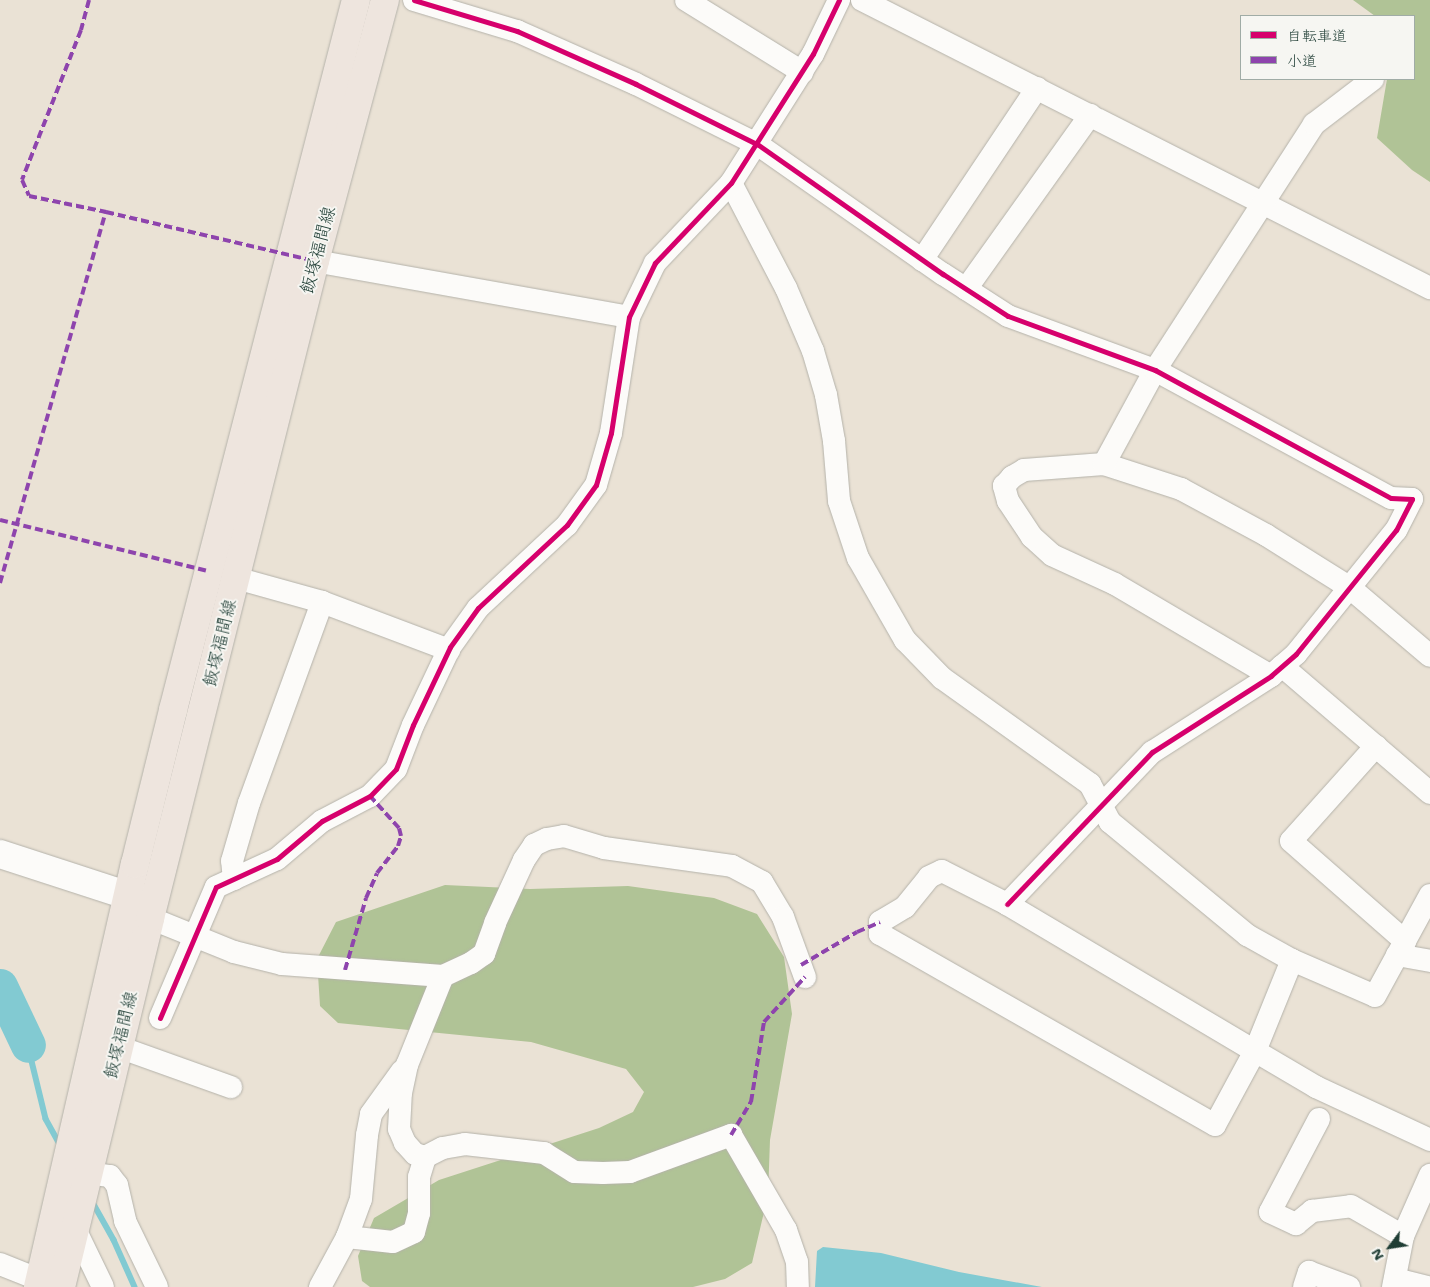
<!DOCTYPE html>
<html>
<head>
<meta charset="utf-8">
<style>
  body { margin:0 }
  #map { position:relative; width:1430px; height:1287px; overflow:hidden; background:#eae2d5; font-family:"Shantell Sans","Klee One",sans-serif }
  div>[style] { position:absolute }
  .forest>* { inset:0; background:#b0c396 }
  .water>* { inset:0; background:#82cad2 }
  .stream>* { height:5.5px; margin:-2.75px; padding:0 2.75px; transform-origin:2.75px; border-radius:2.75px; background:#82cad2 }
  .river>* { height:35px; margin:-17.5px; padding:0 17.5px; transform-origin:17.5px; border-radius:17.5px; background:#82cad2 }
  .roads { filter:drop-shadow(0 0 1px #b4b2aa) drop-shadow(0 0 1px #b4b2aa) }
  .minor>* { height:22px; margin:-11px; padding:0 11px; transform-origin:11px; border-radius:11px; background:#fcfbf9 }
  .tertiary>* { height:28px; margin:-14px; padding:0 14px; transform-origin:14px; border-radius:14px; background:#fcfbf9 }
  .primary>* { height:28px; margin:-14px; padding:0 14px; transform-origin:14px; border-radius:14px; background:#eee5de }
  .quiet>* { height:4px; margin-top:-2px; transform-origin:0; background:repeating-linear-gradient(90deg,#8e44ad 0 8px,transparent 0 12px) }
  .cycleway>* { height:5px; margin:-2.5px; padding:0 2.5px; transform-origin:2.5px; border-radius:2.5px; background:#d6006c }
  span { translate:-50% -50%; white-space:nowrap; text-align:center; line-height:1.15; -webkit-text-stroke:4px #f6f6f2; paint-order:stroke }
  .street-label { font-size:18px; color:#1f3d34 }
  .legend { position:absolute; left:1240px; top:15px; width:175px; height:65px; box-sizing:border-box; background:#f6f6f2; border:1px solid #a0aca6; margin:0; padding:6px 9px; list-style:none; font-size:15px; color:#1f3d34 }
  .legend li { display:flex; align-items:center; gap:10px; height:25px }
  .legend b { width:25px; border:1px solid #a0aca6 }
  .north { position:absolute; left:1365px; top:1222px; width:50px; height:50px; -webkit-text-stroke:4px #f6f6f2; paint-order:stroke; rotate:239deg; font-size:14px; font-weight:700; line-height:20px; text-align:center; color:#1f3d34 }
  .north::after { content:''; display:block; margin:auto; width:18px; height:22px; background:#1f3d34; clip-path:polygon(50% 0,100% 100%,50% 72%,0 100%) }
</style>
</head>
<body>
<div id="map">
  <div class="forest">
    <div style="clip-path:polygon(1353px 0,1430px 0,1430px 182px,1412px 170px,1377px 138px,1387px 79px,1414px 79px,1414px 16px,1375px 16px)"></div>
    <div style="clip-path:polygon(445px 885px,530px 889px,628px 886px,714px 898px,757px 914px,784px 957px,792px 1014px,770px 1140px,768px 1195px,752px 1263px,725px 1279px,693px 1287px,370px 1287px,362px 1281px,358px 1256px,374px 1218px,439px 1180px,599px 1128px,633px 1112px,644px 1092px,626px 1069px,531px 1042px,338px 1023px,320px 1006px,317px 959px,336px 922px)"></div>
  </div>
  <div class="water">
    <div style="clip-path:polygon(823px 1247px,881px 1253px,959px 1272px,1042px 1287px,815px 1287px,817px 1251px)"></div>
  </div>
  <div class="stream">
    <div style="left:28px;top:1045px;width:76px;rotate:76.3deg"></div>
    <div style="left:46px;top:1119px;width:31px;rotate:61deg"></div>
    <div style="left:91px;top:1199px;width:47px;rotate:60.7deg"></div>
    <div style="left:114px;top:1240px;width:51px;rotate:65.9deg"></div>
  </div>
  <div class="river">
    <div style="left:0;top:986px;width:65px;rotate:64.6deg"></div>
  </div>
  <div class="roads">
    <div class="minor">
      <div style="left:414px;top:0;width:108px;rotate:16.8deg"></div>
      <div style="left:517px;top:31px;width:130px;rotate:24deg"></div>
      <div style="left:636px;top:84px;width:135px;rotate:26.4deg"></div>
      <div style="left:757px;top:144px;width:227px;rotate:35deg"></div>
      <div style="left:943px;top:274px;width:77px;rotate:32.9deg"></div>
      <div style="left:1008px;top:316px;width:157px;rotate:20.2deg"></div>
      <div style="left:1155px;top:370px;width:268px;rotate:28.5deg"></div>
      <div style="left:1391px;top:498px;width:21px;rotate:3deg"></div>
      <div style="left:1412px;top:499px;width:35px;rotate:117deg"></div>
      <div style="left:1396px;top:530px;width:159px;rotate:128.9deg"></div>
      <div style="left:1296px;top:654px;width:33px;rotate:139deg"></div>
      <div style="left:1271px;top:676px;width:141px;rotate:147.4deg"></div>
      <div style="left:1152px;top:752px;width:210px;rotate:133.6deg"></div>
      <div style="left:686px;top:0;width:137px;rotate:31.8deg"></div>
      <div style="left:862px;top:0;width:637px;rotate:26.89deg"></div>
      <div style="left:731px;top:183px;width:119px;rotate:62.4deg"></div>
      <div style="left:786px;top:288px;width:69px;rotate:66.8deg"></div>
      <div style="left:813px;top:351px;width:46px;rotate:73.5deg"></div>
      <div style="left:826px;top:395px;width:47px;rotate:80.1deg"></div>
      <div style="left:834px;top:441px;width:60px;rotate:85.2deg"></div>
      <div style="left:839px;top:501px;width:60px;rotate:71.6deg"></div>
      <div style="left:858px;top:558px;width:95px;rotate:60.2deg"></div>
      <div style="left:905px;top:640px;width:53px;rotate:45.8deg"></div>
      <div style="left:942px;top:678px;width:182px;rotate:35.6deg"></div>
      <div style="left:1090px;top:784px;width:43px;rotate:62.2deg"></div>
      <div style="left:1110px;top:822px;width:178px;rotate:39.5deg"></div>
      <div style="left:1247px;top:935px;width:51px;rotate:29.1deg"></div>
      <div style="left:1292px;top:960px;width:90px;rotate:23.4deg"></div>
      <div style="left:1375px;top:996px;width:115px;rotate:-61.4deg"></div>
      <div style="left:922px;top:260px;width:207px;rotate:-56.2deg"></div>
      <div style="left:315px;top:261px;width:319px;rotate:10.1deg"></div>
      <div style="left:966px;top:289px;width:214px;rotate:-54.5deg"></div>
      <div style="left:1104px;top:464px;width:81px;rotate:18deg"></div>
      <div style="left:1181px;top:489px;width:97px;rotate:28.4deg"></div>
      <div style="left:1266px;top:535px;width:98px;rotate:32.1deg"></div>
      <div style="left:1349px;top:587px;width:106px;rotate:40.4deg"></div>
      <div style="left:236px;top:578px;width:89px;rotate:15.6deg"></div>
      <div style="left:322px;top:602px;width:136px;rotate:20.7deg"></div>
      <div style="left:1282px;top:666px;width:195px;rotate:40.6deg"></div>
      <div style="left:1271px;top:676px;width:181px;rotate:-149.5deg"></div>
      <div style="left:1115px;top:584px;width:69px;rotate:-155.3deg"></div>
      <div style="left:1052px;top:555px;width:27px;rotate:-138deg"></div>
      <div style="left:1032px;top:537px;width:43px;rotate:-123.7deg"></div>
      <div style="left:1008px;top:501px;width:16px;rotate:-105deg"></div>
      <div style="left:1004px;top:486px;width:12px;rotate:-48deg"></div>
      <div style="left:1012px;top:477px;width:14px;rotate:-30deg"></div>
      <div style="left:1024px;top:470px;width:80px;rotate:-4.3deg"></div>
      <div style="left:1104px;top:464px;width:107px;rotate:-61.5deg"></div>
      <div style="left:1155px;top:370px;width:293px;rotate:-57.1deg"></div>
      <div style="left:1314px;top:124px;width:74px;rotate:-37.3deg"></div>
      <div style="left:1376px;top:746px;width:127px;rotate:131.8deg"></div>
      <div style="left:1291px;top:841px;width:152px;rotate:41.3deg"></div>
      <div style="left:234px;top:879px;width:18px;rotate:-96deg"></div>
      <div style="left:232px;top:861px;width:60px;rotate:-73.7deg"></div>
      <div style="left:249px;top:803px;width:214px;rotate:-70deg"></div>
      <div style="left:150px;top:918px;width:91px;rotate:22deg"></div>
      <div style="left:234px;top:952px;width:49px;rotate:14deg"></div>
      <div style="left:282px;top:964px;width:161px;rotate:4.3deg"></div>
      <div style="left:443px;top:976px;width:31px;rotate:-25deg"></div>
      <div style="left:471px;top:963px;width:16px;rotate:-35deg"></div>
      <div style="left:484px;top:954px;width:33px;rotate:-70deg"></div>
      <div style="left:495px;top:923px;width:69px;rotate:-65.3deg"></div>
      <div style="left:524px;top:860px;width:18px;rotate:-56deg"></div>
      <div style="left:534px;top:845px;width:14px;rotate:-25deg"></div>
      <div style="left:547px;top:839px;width:17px;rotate:-10deg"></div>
      <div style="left:564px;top:836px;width:42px;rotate:16.7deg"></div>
      <div style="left:604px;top:848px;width:129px;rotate:8deg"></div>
      <div style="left:732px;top:866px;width:34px;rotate:28deg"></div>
      <div style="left:762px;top:882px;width:41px;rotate:59deg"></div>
      <div style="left:783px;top:917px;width:64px;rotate:69.9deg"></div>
      <div style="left:1397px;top:955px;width:34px;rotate:10deg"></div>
      <div style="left:1292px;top:960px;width:98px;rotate:112.1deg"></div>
      <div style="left:1255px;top:1051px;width:84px;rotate:118.4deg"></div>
      <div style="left:1215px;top:1125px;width:386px;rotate:-150.3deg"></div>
      <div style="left:880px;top:934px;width:12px;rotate:-90deg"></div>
      <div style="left:880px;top:922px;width:29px;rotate:-31deg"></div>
      <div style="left:905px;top:907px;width:38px;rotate:-51deg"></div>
      <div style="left:929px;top:877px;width:14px;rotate:-25deg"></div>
      <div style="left:942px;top:871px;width:73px;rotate:26.9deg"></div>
      <div style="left:1007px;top:904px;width:288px;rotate:30.7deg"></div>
      <div style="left:1255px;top:1051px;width:71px;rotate:30.5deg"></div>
      <div style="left:1316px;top:1087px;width:126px;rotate:24.9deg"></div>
      <div style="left:160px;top:1018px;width:142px;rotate:-66.9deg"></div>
      <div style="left:216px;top:887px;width:67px;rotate:-24.7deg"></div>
      <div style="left:277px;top:859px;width:59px;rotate:-40.2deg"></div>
      <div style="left:322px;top:821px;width:54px;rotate:-27.5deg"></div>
      <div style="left:370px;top:796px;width:37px;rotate:-46deg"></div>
      <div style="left:396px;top:769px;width:47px;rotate:-68.9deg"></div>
      <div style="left:413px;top:725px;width:86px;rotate:-64.6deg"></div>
      <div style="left:450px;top:647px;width:48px;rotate:-54.3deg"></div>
      <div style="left:478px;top:608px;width:122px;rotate:-43deg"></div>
      <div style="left:567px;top:525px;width:49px;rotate:-54.1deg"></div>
      <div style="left:596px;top:485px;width:54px;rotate:-73.9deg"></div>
      <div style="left:611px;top:433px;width:117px;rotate:-81.2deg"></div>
      <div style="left:629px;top:317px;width:60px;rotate:-64.3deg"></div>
      <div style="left:655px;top:263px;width:110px;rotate:-46.5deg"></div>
      <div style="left:731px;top:183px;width:153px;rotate:-57.6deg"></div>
      <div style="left:813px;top:54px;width:60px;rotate:-64.3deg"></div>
      <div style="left:119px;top:1047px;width:119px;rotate:19.7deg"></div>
      <div style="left:1319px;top:1119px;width:105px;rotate:117.8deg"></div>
      <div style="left:1270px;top:1212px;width:29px;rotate:25deg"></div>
      <div style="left:1296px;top:1224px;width:21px;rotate:-39deg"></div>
      <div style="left:1312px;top:1211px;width:39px;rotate:-7deg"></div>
      <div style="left:1351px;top:1206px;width:60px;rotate:30deg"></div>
      <div style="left:425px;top:1157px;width:10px;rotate:-163deg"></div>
      <div style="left:415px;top:1154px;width:15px;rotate:-132deg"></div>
      <div style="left:405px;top:1143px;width:15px;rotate:-113deg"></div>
      <div style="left:399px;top:1129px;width:36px;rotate:-87deg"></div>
      <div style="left:401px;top:1093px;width:29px;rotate:-78deg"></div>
      <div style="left:407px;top:1065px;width:96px;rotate:-68deg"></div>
      <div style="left:88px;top:1173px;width:22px;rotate:8deg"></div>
      <div style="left:110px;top:1176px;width:11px;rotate:52deg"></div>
      <div style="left:117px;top:1185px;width:37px;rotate:77deg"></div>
      <div style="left:125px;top:1221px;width:73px;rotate:64.1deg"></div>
      <div style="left:75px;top:1229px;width:64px;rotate:64.2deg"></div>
      <div style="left:347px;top:1237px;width:40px;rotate:-69.8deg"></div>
      <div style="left:361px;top:1199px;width:64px;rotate:-84.6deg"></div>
      <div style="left:367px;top:1135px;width:21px;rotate:-79deg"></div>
      <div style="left:371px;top:1114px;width:53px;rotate:-54.2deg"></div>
      <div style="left:0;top:1264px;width:59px;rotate:21.8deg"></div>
      <div style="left:1395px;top:1279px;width:33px;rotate:14deg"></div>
      <div style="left:320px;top:1287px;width:57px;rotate:-61.6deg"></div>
      <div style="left:347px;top:1237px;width:46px;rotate:6.2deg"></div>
      <div style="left:393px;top:1242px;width:23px;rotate:-25deg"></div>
      <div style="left:414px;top:1232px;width:20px;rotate:-75deg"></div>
      <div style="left:419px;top:1213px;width:36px;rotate:-90deg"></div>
      <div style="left:419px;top:1177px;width:21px;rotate:-73deg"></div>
      <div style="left:425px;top:1157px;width:20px;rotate:-27deg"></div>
      <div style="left:443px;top:1148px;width:22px;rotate:-10deg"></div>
      <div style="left:465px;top:1144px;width:80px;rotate:6.5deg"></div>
      <div style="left:544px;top:1153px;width:36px;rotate:32deg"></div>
      <div style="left:575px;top:1172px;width:28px;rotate:2deg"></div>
      <div style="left:603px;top:1173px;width:27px;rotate:-2deg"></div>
      <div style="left:630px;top:1172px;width:108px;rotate:-20.1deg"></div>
      <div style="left:731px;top:1135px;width:110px;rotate:59.9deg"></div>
      <div style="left:786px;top:1230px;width:34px;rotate:71deg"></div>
      <div style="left:797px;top:1262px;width:25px;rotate:88deg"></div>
      <div style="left:1304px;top:1287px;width:16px;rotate:-72deg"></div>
      <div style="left:1309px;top:1272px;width:43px;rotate:20.6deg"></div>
      <div style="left:1393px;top:1287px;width:52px;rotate:-78.9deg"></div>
      <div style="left:1403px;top:1236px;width:67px;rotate:-66.1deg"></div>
    </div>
    <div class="tertiary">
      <div style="left:0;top:854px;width:159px;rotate:18deg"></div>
    </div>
    <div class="primary">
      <div style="left:38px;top:1287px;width:434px;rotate:-77.1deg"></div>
      <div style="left:135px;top:864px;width:159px;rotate:-76.1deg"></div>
      <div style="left:173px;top:710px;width:733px;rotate:-75.55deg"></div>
      <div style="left:61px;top:1287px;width:380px;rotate:-76.4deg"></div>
      <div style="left:150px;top:918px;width:677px;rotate:-75.9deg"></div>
      <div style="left:315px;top:261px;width:270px;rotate:-75deg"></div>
    </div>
  </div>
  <div class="quiet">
    <div style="left:89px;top:0;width:31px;rotate:105deg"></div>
    <div style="left:81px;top:30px;width:161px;rotate:111.5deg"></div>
    <div style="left:22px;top:180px;width:17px;rotate:66deg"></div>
    <div style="left:29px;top:196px;width:79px;rotate:11.7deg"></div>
    <div style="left:106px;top:212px;width:215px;rotate:13.2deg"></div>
    <div style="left:0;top:520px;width:214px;rotate:13.8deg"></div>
    <div style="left:0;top:583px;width:386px;rotate:-74.1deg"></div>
    <div style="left:801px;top:965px;width:65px;rotate:-30.5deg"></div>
    <div style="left:857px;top:932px;width:25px;rotate:-23deg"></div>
    <div style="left:345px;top:970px;width:75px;rotate:-73.7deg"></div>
    <div style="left:366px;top:898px;width:27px;rotate:-66deg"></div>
    <div style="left:377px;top:873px;width:34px;rotate:-52deg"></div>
    <div style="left:398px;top:846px;width:10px;rotate:-73deg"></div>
    <div style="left:401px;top:836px;width:8px;rotate:-104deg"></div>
    <div style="left:399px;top:828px;width:43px;rotate:-132.2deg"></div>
    <div style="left:731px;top:1135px;width:39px;rotate:-59deg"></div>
    <div style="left:751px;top:1102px;width:81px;rotate:-80.8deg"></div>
    <div style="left:764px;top:1022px;width:61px;rotate:-47.7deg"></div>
  </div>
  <div class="cycleway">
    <div style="left:414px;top:0;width:108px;rotate:16.8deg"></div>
    <div style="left:517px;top:31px;width:130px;rotate:24deg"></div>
    <div style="left:636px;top:84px;width:135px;rotate:26.4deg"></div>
    <div style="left:757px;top:144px;width:227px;rotate:35deg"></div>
    <div style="left:943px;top:274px;width:77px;rotate:32.9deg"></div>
    <div style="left:1008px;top:316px;width:157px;rotate:20.2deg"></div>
    <div style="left:1155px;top:370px;width:268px;rotate:28.5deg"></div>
    <div style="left:1391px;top:498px;width:21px;rotate:3deg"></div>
    <div style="left:1412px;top:499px;width:35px;rotate:117deg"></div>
    <div style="left:1396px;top:530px;width:159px;rotate:128.9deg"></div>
    <div style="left:1296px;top:654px;width:33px;rotate:139deg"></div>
    <div style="left:1271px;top:676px;width:141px;rotate:147.4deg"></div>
    <div style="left:1152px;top:752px;width:210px;rotate:133.6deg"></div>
    <div style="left:160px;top:1018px;width:142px;rotate:-66.9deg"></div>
    <div style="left:216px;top:887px;width:67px;rotate:-24.7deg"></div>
    <div style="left:277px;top:859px;width:59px;rotate:-40.2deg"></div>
    <div style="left:322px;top:821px;width:54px;rotate:-27.5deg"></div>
    <div style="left:370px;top:796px;width:37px;rotate:-46deg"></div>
    <div style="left:396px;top:769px;width:47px;rotate:-68.9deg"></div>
    <div style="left:413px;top:725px;width:86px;rotate:-64.6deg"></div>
    <div style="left:450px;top:647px;width:48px;rotate:-54.3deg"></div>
    <div style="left:478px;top:608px;width:122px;rotate:-43deg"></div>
    <div style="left:567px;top:525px;width:49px;rotate:-54.1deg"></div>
    <div style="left:596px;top:485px;width:54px;rotate:-73.9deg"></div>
    <div style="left:611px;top:433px;width:117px;rotate:-81.2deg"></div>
    <div style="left:629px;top:317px;width:60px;rotate:-64.3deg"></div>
    <div style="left:655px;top:263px;width:110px;rotate:-46.5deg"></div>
    <div style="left:731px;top:183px;width:153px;rotate:-57.6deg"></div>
    <div style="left:813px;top:54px;width:60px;rotate:-64.3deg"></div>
  </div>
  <div class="street-label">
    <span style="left:318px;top:250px;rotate:-75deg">飯塚福間線</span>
    <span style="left:220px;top:643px;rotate:-76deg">飯塚福間線</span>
    <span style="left:121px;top:1035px;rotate:-76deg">飯塚福間線</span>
  </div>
  <ul class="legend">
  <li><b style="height:6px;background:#d6006c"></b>自転車道</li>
  <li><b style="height:6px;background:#8e44ad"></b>小道</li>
  </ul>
  <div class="north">N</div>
</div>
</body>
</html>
